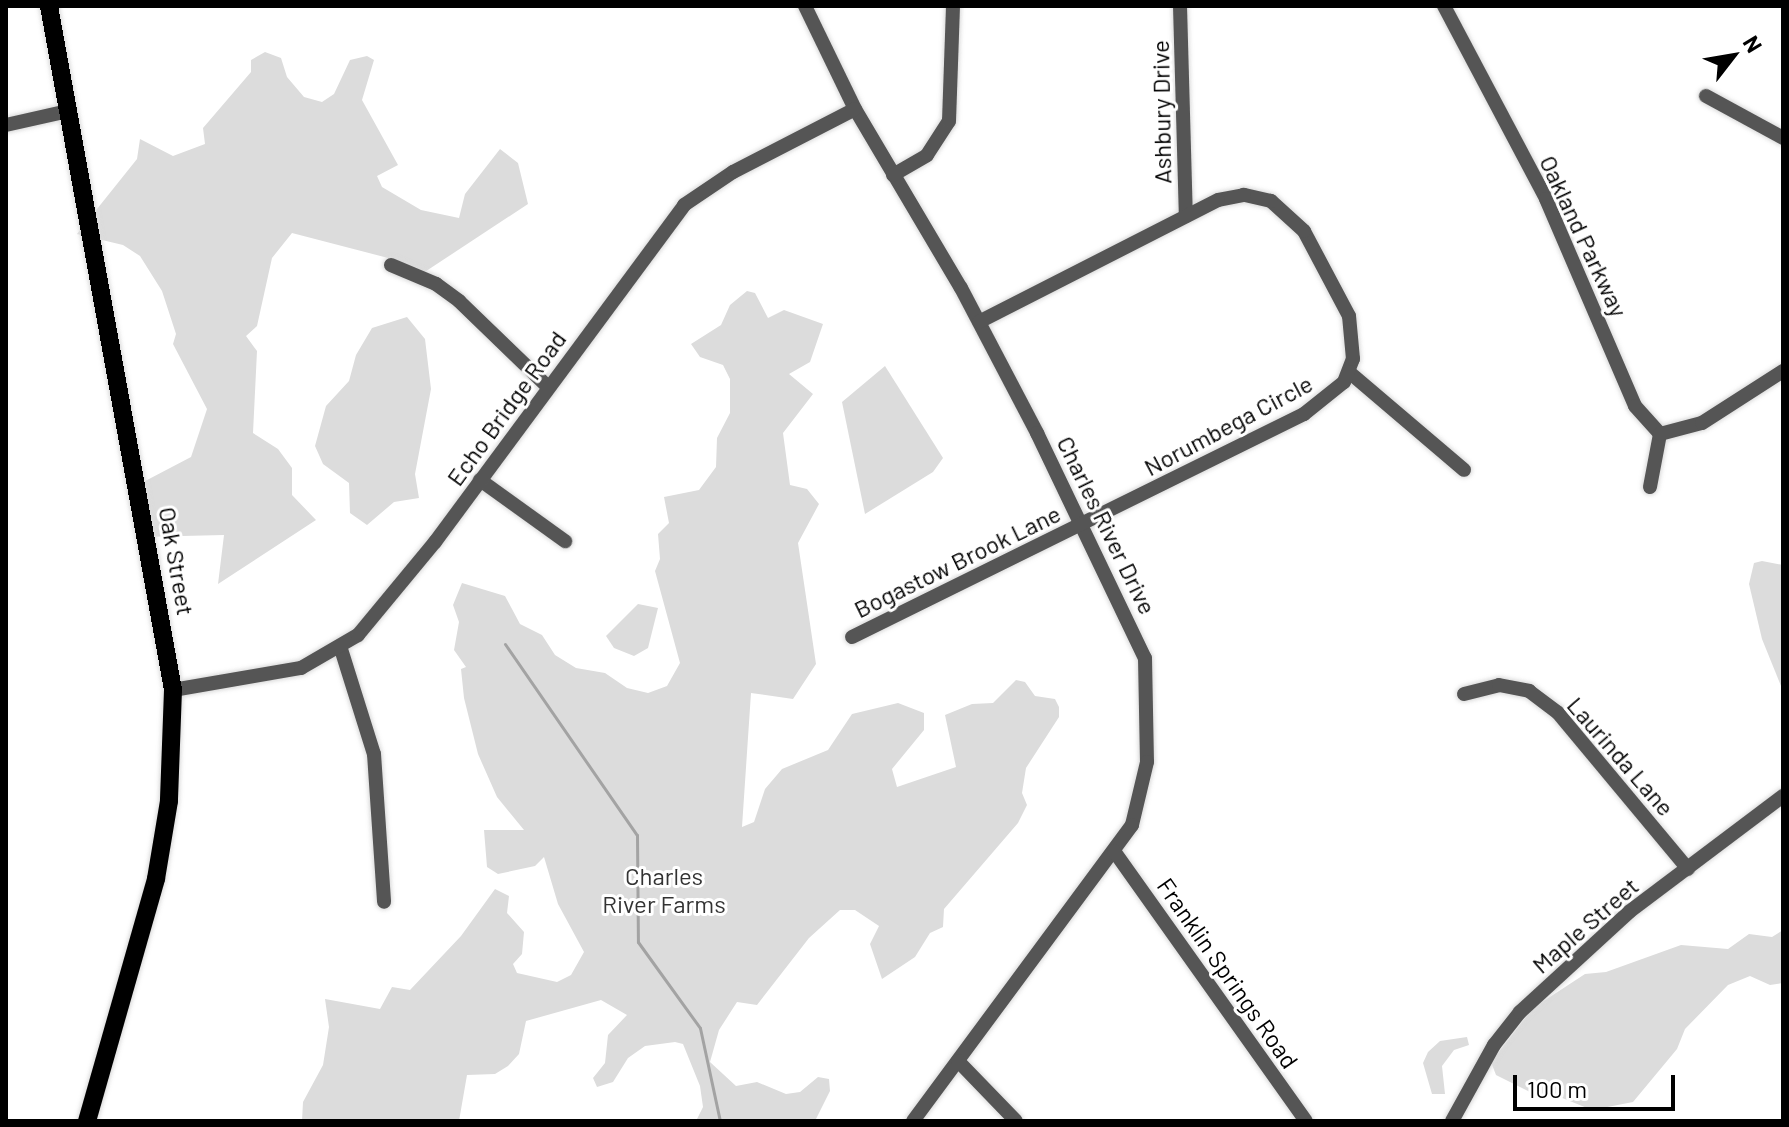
<!DOCTYPE html>
<html>
<head>
<meta charset="utf-8">
<style>
  body { margin:0 }
  #map { position:relative; width:1789px; height:1127px; overflow:hidden; background:#fff; font-family:Barlow,sans-serif }
  div>[style] { position:absolute }
  .green>* { inset:0; background:#dcdcdc }
  .stream>* { height:3px; margin:-1.5px; padding:0 1.5px; transform-origin:1.5px; border-radius:1.5px; background:#a3a3a3 }
  .roads { filter:drop-shadow(0 0 2px #dbdbdb) drop-shadow(0 0 2px #dbdbdb) }
  .minor>* { height:14px; margin:-7px; padding:0 7px; transform-origin:7px; border-radius:7px; background:#555 }
  .major>* { height:18px; margin:-9px; padding:0 9px; transform-origin:9px; border-radius:9px; background:#000 }
  span { translate:-50% -50%; white-space:nowrap; text-align:center; line-height:1.15; -webkit-text-stroke:6px #fff; paint-order:stroke }
  .street-label { font-size:24px; color:#000 }
  .park-label { font-size:24px; color:#333 }
  .frame { position:absolute; inset:0; border:8px solid #000; pointer-events:none }
  .north { position:absolute; left:1693px; top:16px; width:80px; height:80px; -webkit-text-stroke:6px #fff; paint-order:stroke; rotate:59deg; font-size:22px; font-weight:700; line-height:32px; text-align:center; color:#000 }
  .north::after { content:''; display:block; margin:auto; width:28px; height:36px; background:#000; clip-path:polygon(50% 0,100% 100%,50% 72%,0 100%) }
  .scale { position:absolute; left:1513px; top:1075px; width:162px; height:36px; box-sizing:border-box; border:4px solid #000; border-top:0; padding-left:10px; font-size:24px; line-height:28px; white-space:nowrap; color:#000; -webkit-text-stroke:6px #fff; paint-order:stroke }
</style>
</head>
<body>
<div id="map">
  <div class="green">
    <div style="clip-path:polygon(265px 52px,281px 58px,287px 77px,304px 97px,322px 102px,334px 94px,350px 60px,367px 56px,374px 60px,362px 100px,398px 165px,377px 176px,382px 187px,421px 210px,459px 218px,465px 194px,500px 149px,518px 163px,528px 204px,411px 281px,392px 259px,292px 233px,272px 258px,257px 326px,246px 336px,257px 351px,253px 433px,278px 449px,292px 468px,292px 495px,316px 520px,218px 584px,224px 535px,140px 537px,128px 490px,191px 457px,207px 409px,173px 344px,176px 334px,162px 291px,140px 256px,123px 245px,77px 234px,137px 159px,140px 139px,173px 156px,205px 144px,203px 128px,251px 72px,251px 60px)"></div>
    <div style="clip-path:polygon(747px 291px,755px 293px,768px 318px,784px 310px,823px 324px,810px 362px,789px 374px,813px 394px,783px 433px,790px 485px,807px 489px,819px 504px,798px 543px,816px 664px,793px 699px,751px 693px,742px 827px,754px 822px,765px 789px,782px 769px,828px 750px,852px 714px,898px 703px,924px 713px,924px 730px,892px 769px,897px 787px,956px 767px,945px 715px,972px 704px,993px 703px,1016px 680px,1025px 682px,1035px 696px,1055px 699px,1059px 707px,1059px 717px,1026px 768px,1022px 793px,1027px 805px,1018px 823px,944px 909px,943px 927px,930px 933px,915px 957px,882px 979px,870px 944px,879px 926px,855px 910px,840px 910px,809px 938px,757px 1005px,737px 1002px,719px 1030px,710px 1062px,736px 1086px,757px 1082px,786px 1094px,800px 1092px,818px 1077px,829px 1079px,830px 1091px,815px 1121px,696px 1121px,703px 1107px,700px 1086px,683px 1044px,675px 1042px,645px 1046px,628px 1058px,613px 1082px,597px 1087px,593px 1078px,605px 1063px,608px 1035px,627px 1015px,601px 1000px,526px 1021px,519px 1054px,508px 1066px,495px 1074px,467px 1075px,459px 1121px,302px 1121px,303px 1102px,323px 1065px,329px 1027px,325px 999px,380px 1009px,392px 987px,410px 990px,461px 936px,495px 889px,509px 896px,507px 913px,524px 932px,522px 954px,513px 964px,517px 973px,557px 982px,571px 975px,584px 952px,558px 904px,544px 857px,535px 866px,498px 874px,487px 867px,484px 830px,524px 830px,497px 797px,478px 754px,464px 698px,461px 669px,466px 667px,454px 650px,459px 622px,453px 605px,462px 583px,505px 596px,520px 624px,542px 635px,555px 655px,576px 668px,605px 673px,627px 688px,648px 693px,667px 686px,680px 663px,655px 571px,660px 559px,658px 534px,669px 523px,664px 497px,699px 490px,716px 467px,717px 438px,730px 413px,730px 379px,723px 365px,700px 357px,691px 344px,721px 325px,730px 305px)"></div>
    <div style="clip-path:polygon(407px 317px,425px 339px,431px 389px,415px 474px,419px 498px,394px 502px,367px 525px,350px 513px,349px 483px,323px 464px,315px 446px,326px 406px,349px 381px,356px 355px,372px 328px)"></div>
    <div style="clip-path:polygon(885px 366px,943px 458px,933px 472px,865px 514px,842px 402px)"></div>
    <div style="clip-path:polygon(1762px 561px,1783px 565px,1783px 691px,1762px 639px,1749px 584px,1754px 563px)"></div>
    <div style="clip-path:polygon(638px 604px,658px 608px,648px 648px,634px 656px,614px 648px,606px 636px)"></div>
    <div style="clip-path:polygon(1783px 930px,1783px 983px,1770px 985px,1750px 976px,1728px 985px,1685px 1029px,1677px 1049px,1633px 1102px,1592px 1110px,1555px 1095px,1532px 1093px,1496px 1075px,1491px 1062px,1533px 1008px,1585px 974px,1606px 972px,1681px 945px,1728px 949px,1749px 934px,1772px 937px)"></div>
    <div style="clip-path:polygon(1467px 1037px,1469px 1045px,1454px 1050px,1442px 1066px,1445px 1094px,1432px 1094px,1423px 1063px,1428px 1052px,1440px 1041px)"></div>
  </div>
  <div class="stream">
    <div style="left:505px;top:644px;width:232px;rotate:55.4deg"></div>
    <div style="left:637px;top:835px;width:107px;rotate:89.5deg"></div>
    <div style="left:638px;top:942px;width:106px;rotate:54.2deg"></div>
    <div style="left:700px;top:1028px;width:95px;rotate:77.9deg"></div>
  </div>
  <div class="roads">
    <div class="minor">
      <div style="left:805px;top:6px;width:114px;rotate:64.1deg"></div>
      <div style="left:855px;top:109px;width:208px;rotate:59.4deg"></div>
      <div style="left:961px;top:288px;width:164px;rotate:62.3deg"></div>
      <div style="left:1037px;top:433px;width:250px;rotate:64.4deg"></div>
      <div style="left:1145px;top:658px;width:104px;rotate:88.9deg"></div>
      <div style="left:1147px;top:762px;width:65px;rotate:103.4deg"></div>
      <div style="left:1132px;top:825px;width:368px;rotate:126.5deg"></div>
      <div style="left:1180px;top:6px;width:210px;rotate:88.4deg"></div>
      <div style="left:1444px;top:6px;width:218px;rotate:62.1deg"></div>
      <div style="left:1546px;top:199px;width:225px;rotate:66.7deg"></div>
      <div style="left:1635px;top:406px;width:38px;rotate:48deg"></div>
      <div style="left:1660px;top:434px;width:54px;rotate:100.7deg"></div>
      <div style="left:1706px;top:96px;width:88px;rotate:28.6deg"></div>
      <div style="left:6px;top:125px;width:64px;rotate:-12.7deg"></div>
      <div style="left:893px;top:175px;width:39px;rotate:-30deg"></div>
      <div style="left:927px;top:155px;width:40px;rotate:-57.1deg"></div>
      <div style="left:949px;top:121px;width:115px;rotate:-88deg"></div>
      <div style="left:391px;top:265px;width:49px;rotate:22.9deg"></div>
      <div style="left:436px;top:284px;width:29px;rotate:36deg"></div>
      <div style="left:459px;top:301px;width:124px;rotate:44deg"></div>
      <div style="left:1349px;top:372px;width:151px;rotate:40.4deg"></div>
      <div style="left:1660px;top:434px;width:43px;rotate:-14.7deg"></div>
      <div style="left:1702px;top:423px;width:96px;rotate:-32.7deg"></div>
      <div style="left:480px;top:480px;width:105px;rotate:35.7deg"></div>
      <div style="left:852px;top:637px;width:504px;rotate:-26.26deg"></div>
      <div style="left:1304px;top:414px;width:51px;rotate:-38.7deg"></div>
      <div style="left:1344px;top:382px;width:25px;rotate:-69deg"></div>
      <div style="left:1353px;top:359px;width:43px;rotate:-95.3deg"></div>
      <div style="left:1349px;top:316px;width:96px;rotate:-117.9deg"></div>
      <div style="left:1304px;top:231px;width:45px;rotate:-137.7deg"></div>
      <div style="left:1271px;top:201px;width:28px;rotate:-167deg"></div>
      <div style="left:1244px;top:195px;width:26px;rotate:169deg"></div>
      <div style="left:1218px;top:200px;width:268px;rotate:153deg"></div>
      <div style="left:341px;top:649px;width:110px;rotate:72.6deg"></div>
      <div style="left:374px;top:754px;width:148px;rotate:86.1deg"></div>
      <div style="left:173px;top:690px;width:130px;rotate:-9.8deg"></div>
      <div style="left:301px;top:668px;width:66px;rotate:-30.1deg"></div>
      <div style="left:358px;top:635px;width:121px;rotate:-50.4deg"></div>
      <div style="left:435px;top:542px;width:419px;rotate:-53.5deg"></div>
      <div style="left:684px;top:205px;width:59px;rotate:-34deg"></div>
      <div style="left:733px;top:172px;width:137px;rotate:-27.3deg"></div>
      <div style="left:1464px;top:694px;width:36px;rotate:-14deg"></div>
      <div style="left:1499px;top:685px;width:31px;rotate:11deg"></div>
      <div style="left:1529px;top:691px;width:36px;rotate:37deg"></div>
      <div style="left:1558px;top:713px;width:203px;rotate:50.2deg"></div>
      <div style="left:1114px;top:851px;width:331px;rotate:54.6deg"></div>
      <div style="left:958px;top:1061px;width:83px;rotate:46deg"></div>
      <div style="left:1452px;top:1121px;width:87px;rotate:-61.1deg"></div>
      <div style="left:1494px;top:1045px;width:42px;rotate:-51.8deg"></div>
      <div style="left:1520px;top:1012px;width:148px;rotate:-42.5deg"></div>
      <div style="left:1629px;top:912px;width:193px;rotate:-37deg"></div>
    </div>
    <div class="major">
      <div style="left:49px;top:6px;width:695px;rotate:79.72deg"></div>
      <div style="left:173px;top:690px;width:111px;rotate:92.1deg"></div>
      <div style="left:169px;top:801px;width:79px;rotate:99.5deg"></div>
      <div style="left:156px;top:879px;width:252px;rotate:105.9deg"></div>
    </div>
  </div>
  <div class="street-label">
    <span style="left:1161px;top:112px;rotate:-91deg">Ashbury Drive</span>
    <span style="left:1584px;top:236px;rotate:65deg">Oakland Parkway</span>
    <span style="left:506px;top:408px;rotate:-54deg">Echo Bridge Road</span>
    <span style="left:1228px;top:425px;rotate:-28deg">Norumbega Circle</span>
    <span style="left:1107px;top:525px;rotate:64deg">Charles River Drive</span>
    <span style="left:177px;top:561px;rotate:80deg">Oak Street</span>
    <span style="left:957px;top:561px;rotate:-26deg">Bogastow Brook Lane</span>
    <span style="left:1621px;top:756px;rotate:49deg">Laurinda Lane</span>
    <span style="left:1585px;top:925px;rotate:-41deg">Maple Street</span>
    <span style="left:1228px;top:973px;rotate:55deg">Franklin Springs Road</span>
  </div>
  <div class="park-label">
    <span style="left:664px;top:890px">Charles<br>River Farms</span>
  </div>
  <div class="frame"></div>
  <div class="north">N</div>
  <div class="scale">100 m</div>
</div>
</body>
</html>
